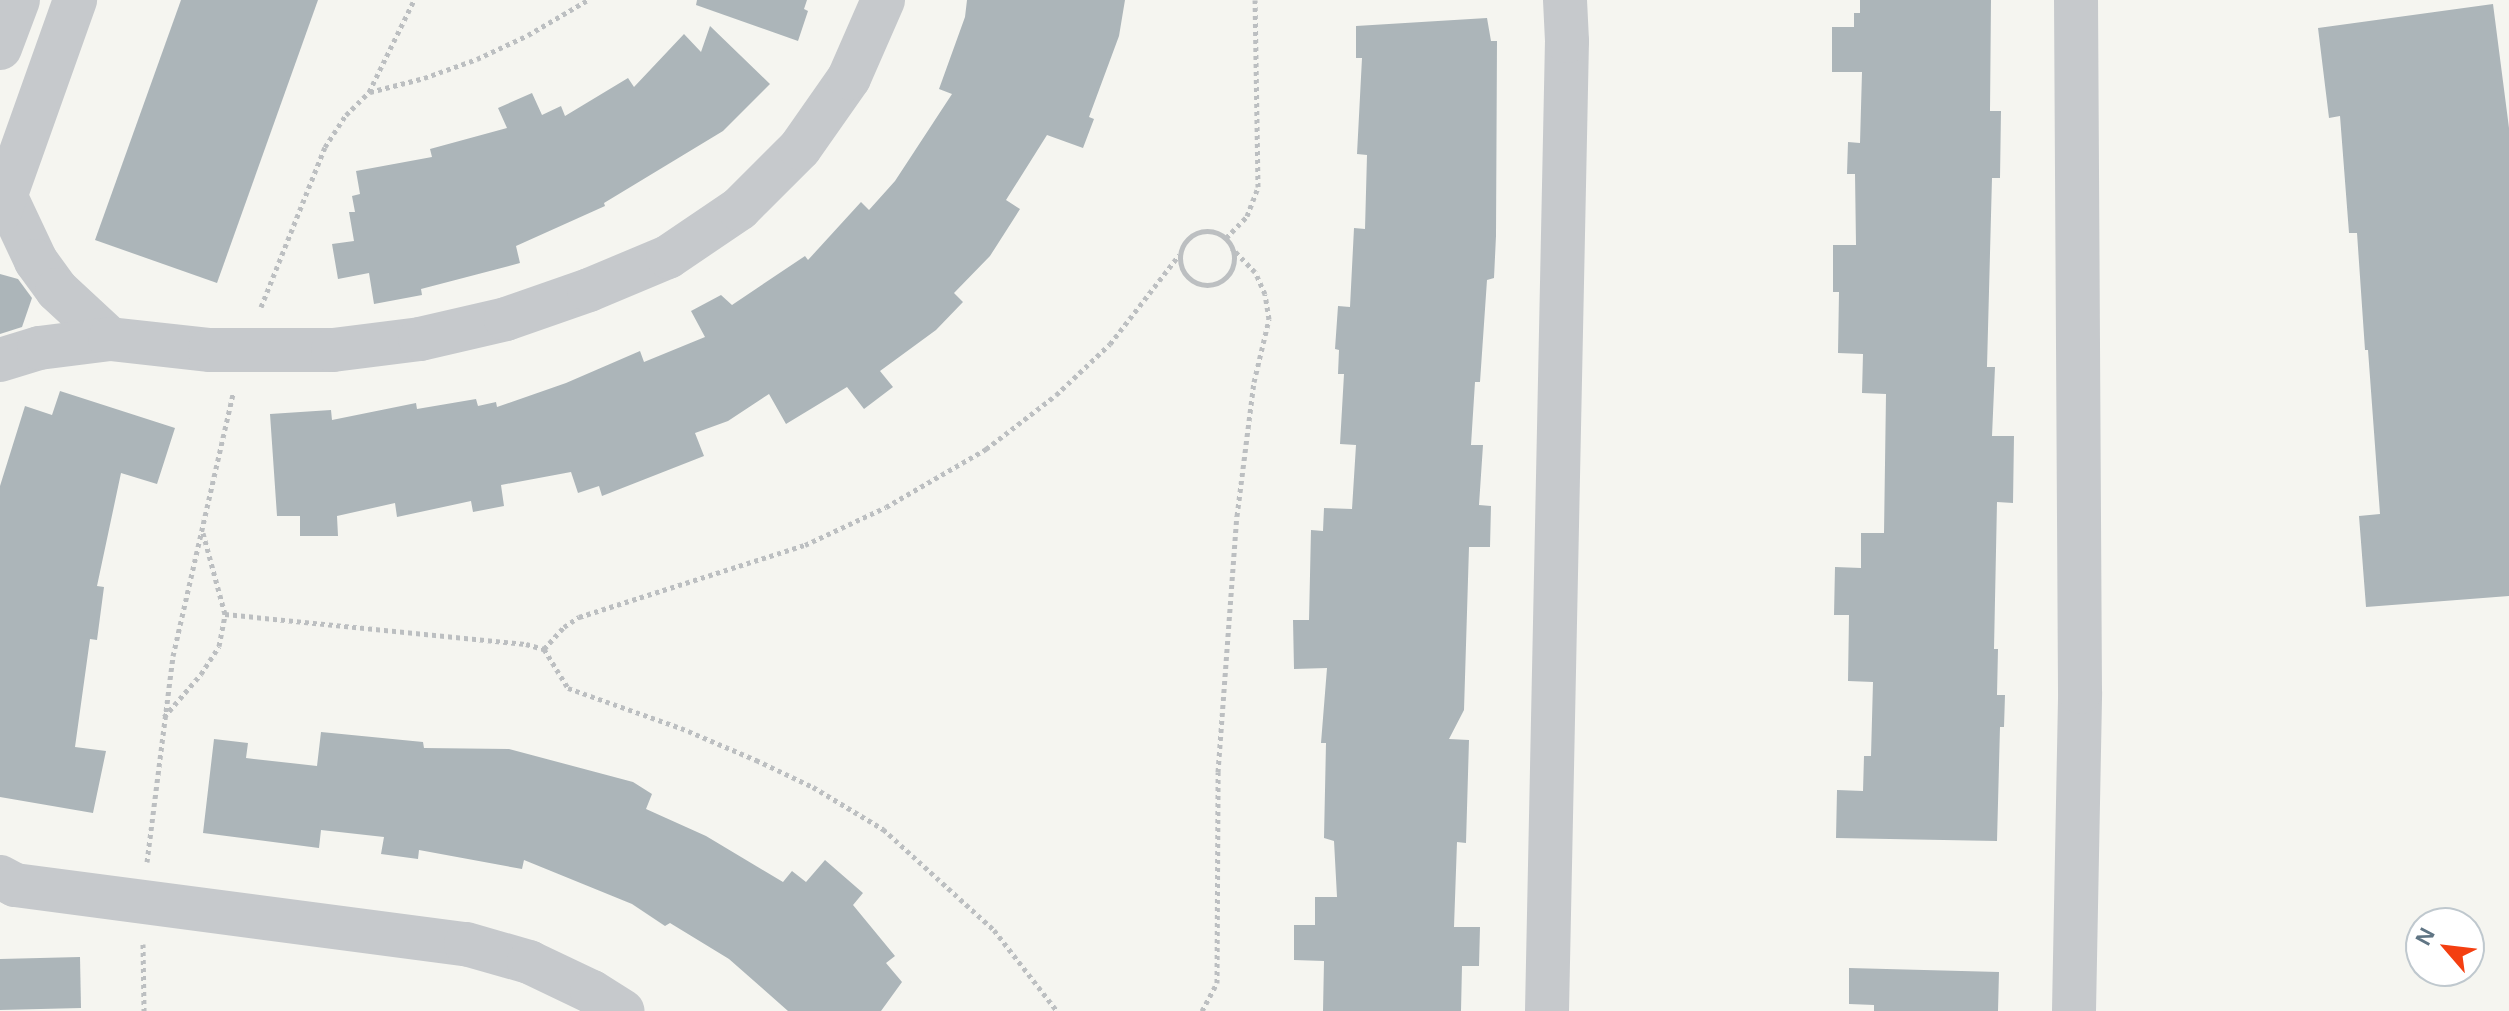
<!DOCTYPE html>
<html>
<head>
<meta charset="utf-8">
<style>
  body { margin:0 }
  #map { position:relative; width:2509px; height:1011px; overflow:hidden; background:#f5f5f0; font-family:Arial,sans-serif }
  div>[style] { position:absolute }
  .building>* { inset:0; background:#acb5b9 }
  .path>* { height:5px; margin-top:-2.5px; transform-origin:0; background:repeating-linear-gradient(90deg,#bcbfc1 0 4px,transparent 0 8px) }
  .path>.ring { margin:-2.5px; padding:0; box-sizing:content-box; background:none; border:5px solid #bcbfc1; border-radius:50% }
  .minor>* { height:44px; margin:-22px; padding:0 22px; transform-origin:22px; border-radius:22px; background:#c6c9cc }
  span { translate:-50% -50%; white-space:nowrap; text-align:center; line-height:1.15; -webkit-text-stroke:8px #fff; paint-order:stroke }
  .north { position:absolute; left:2405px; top:907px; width:80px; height:80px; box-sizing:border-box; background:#fff; border:2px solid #bfc8ce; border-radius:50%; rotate:298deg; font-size:22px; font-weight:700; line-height:32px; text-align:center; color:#607584 }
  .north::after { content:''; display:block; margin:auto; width:28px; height:36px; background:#f43f11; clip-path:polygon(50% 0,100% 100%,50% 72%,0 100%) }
</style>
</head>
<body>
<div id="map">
  <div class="building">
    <div style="clip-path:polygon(181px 0,318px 0,217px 283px,95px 240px)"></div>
    <div style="clip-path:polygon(697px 0,807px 0,804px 9px,808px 11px,798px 41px,696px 5px)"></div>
    <div style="clip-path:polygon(967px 0,1125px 0,1119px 36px,1089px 117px,1094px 119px,1083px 148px,1047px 135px,1006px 200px,1020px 209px,990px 256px,954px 293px,963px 302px,936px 330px,880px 371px,893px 387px,864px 409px,847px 387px,786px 424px,769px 394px,728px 421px,695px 433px,704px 456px,602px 496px,599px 486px,578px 493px,571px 472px,501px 485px,504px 506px,473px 512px,471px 501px,397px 517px,395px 503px,337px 516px,338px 536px,300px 536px,300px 516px,277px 516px,270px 414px,331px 410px,332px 420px,416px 403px,417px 409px,476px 399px,478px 406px,496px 402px,497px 407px,566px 383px,640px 351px,644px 362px,705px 337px,691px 311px,721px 295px,732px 305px,805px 256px,808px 260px,861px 202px,869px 210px,895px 181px,952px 94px,939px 89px,965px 17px)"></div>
    <div style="clip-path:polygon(1860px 0,1991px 0,1990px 111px,2001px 111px,2000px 178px,1992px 178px,1987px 367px,1995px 367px,1992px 436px,2014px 436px,2013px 503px,1997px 502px,1994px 649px,1998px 649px,1997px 695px,2005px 695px,2004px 727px,2000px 727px,1997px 841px,1836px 838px,1837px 790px,1863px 791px,1864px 756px,1871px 756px,1873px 682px,1848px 681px,1849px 615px,1834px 615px,1835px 567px,1861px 568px,1861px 533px,1884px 533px,1886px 394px,1862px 393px,1863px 354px,1838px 353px,1839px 292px,1833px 292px,1833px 245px,1856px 245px,1855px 174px,1847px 174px,1848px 142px,1860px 143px,1862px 72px,1832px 72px,1832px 27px,1854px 27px,1854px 13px,1860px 13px)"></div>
    <div style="clip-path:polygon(2493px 4px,2509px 128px,2509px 596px,2366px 607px,2359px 516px,2380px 514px,2368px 350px,2365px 350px,2357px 233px,2349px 233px,2340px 116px,2329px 118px,2318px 28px)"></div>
    <div style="clip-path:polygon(1487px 18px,1491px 41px,1497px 41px,1496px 236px,1494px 278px,1487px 280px,1480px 382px,1475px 382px,1471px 445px,1483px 445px,1479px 505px,1491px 506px,1490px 547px,1469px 547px,1464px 710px,1449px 739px,1469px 740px,1466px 843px,1457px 842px,1454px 927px,1480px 927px,1479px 966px,1462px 966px,1461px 1011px,1323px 1011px,1324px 961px,1294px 960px,1294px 925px,1315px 925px,1315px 897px,1337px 897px,1334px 841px,1324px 838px,1326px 743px,1321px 743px,1327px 668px,1294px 669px,1293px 620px,1309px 620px,1311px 530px,1323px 531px,1324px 508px,1352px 509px,1356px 445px,1340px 444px,1344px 374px,1338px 374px,1339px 350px,1335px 349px,1338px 306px,1350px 307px,1354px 228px,1365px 229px,1367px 155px,1357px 154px,1362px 58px,1356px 58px,1356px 26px)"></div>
    <div style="clip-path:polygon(710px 26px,770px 84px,723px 131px,604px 203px,605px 206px,516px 246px,520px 263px,421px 289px,422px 295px,374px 304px,369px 273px,338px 279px,332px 244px,354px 241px,349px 212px,355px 212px,352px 196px,360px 194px,356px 171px,432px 157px,430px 149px,507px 128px,498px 108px,532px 93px,542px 115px,561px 106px,565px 116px,628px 78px,634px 87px,684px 34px,701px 52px)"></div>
    <div style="clip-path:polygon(0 274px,18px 279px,32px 298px,22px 327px,0 334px)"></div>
    <div style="clip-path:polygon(60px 391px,175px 428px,157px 484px,121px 473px,97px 586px,104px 587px,97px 640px,90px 639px,75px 747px,106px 751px,93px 813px,0 797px,0 486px,25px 406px,52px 415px)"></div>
    <div style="clip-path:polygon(321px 732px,423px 742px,424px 748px,509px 749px,633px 782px,652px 794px,646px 809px,706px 836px,783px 882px,792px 871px,806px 882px,825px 860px,863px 893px,853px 905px,895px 956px,886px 963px,902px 982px,881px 1011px,788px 1011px,729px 959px,670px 923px,665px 926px,632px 904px,524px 860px,522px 869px,419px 850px,418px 859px,381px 854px,384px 837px,321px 830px,319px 848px,203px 833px,214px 739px,248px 743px,246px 758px,317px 766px)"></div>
    <div style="clip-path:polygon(80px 957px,81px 1008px,0 1010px,0 959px)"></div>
    <div style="clip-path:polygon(1849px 968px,1999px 972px,1998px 1011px,1874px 1011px,1874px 1005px,1849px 1004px)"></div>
  </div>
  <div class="path">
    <div style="left:370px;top:92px;width:56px;rotate:-14.5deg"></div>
    <div style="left:424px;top:78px;width:56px;rotate:-19.7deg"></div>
    <div style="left:477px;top:59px;width:56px;rotate:-25.2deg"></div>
    <div style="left:528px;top:35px;width:69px;rotate:-30.3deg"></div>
    <div class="ring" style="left:1180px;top:231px;width:49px;height:49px"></div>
    <div style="left:1226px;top:238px;width:30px;rotate:-46deg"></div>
    <div style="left:1247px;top:216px;width:31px;rotate:-69deg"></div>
    <div style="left:1258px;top:187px;width:187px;rotate:-90.9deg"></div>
    <div style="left:261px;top:307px;width:172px;rotate:-68.2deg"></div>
    <div style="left:325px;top:147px;width:38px;rotate:-57deg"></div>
    <div style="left:346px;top:115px;width:33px;rotate:-45deg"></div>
    <div style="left:369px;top:92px;width:102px;rotate:-63.9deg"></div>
    <div style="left:225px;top:614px;width:302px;rotate:5.7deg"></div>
    <div style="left:526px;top:644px;width:19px;rotate:16deg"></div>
    <div style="left:544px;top:649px;width:46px;rotate:58.4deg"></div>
    <div style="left:568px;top:688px;width:120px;rotate:19.5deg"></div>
    <div style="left:681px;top:728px;width:82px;rotate:23.1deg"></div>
    <div style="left:756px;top:760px;width:63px;rotate:25.3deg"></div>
    <div style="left:813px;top:787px;width:82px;rotate:31deg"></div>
    <div style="left:883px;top:829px;width:150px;rotate:42.3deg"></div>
    <div style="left:994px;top:930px;width:103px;rotate:52.1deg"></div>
    <div style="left:544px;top:649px;width:30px;rotate:-48deg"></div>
    <div style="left:564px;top:627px;width:18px;rotate:-34deg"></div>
    <div style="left:579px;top:617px;width:237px;rotate:-17.7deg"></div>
    <div style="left:805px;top:545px;width:89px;rotate:-25.1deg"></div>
    <div style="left:886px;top:507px;width:116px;rotate:-30.1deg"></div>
    <div style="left:986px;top:449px;width:88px;rotate:-37.6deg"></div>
    <div style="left:1056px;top:395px;width:74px;rotate:-43.4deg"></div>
    <div style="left:1110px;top:344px;width:113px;rotate:-52.2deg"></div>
    <div style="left:164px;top:717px;width:57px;rotate:-49.3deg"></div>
    <div style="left:201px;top:674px;width:33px;rotate:-57deg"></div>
    <div style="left:219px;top:646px;width:33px;rotate:-79deg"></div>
    <div style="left:225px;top:614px;width:84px;rotate:-105.2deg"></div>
    <div style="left:147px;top:862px;width:208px;rotate:-82.8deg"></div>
    <div style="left:173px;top:656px;width:270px;rotate:-77.1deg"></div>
    <div style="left:143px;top:944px;width:67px;rotate:89.1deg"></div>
    <div style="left:1202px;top:1011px;width:32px;rotate:-62deg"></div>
    <div style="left:1217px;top:983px;width:211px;rotate:-89.7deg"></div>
    <div style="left:1218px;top:772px;width:257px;rotate:-85.8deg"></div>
    <div style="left:1237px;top:516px;width:135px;rotate:-82.8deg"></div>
    <div style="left:1254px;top:382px;width:65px;rotate:-76.6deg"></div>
    <div style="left:1269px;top:319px;width:25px;rotate:-99deg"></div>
    <div style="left:1265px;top:294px;width:24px;rotate:-114deg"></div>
    <div style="left:1255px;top:272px;width:33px;rotate:-134deg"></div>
  </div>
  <div class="minor">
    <div style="left:0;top:48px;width:51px;rotate:-69.4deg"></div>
    <div style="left:5px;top:195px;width:73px;rotate:64.8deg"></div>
    <div style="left:36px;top:261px;width:36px;rotate:54deg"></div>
    <div style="left:57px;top:290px;width:72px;rotate:42.8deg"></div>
    <div style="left:0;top:211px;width:224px;rotate:-70.4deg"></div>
    <div style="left:0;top:360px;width:41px;rotate:-17.1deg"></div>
    <div style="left:39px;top:348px;width:72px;rotate:-7.2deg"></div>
    <div style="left:110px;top:339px;width:101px;rotate:6.3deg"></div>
    <div style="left:210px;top:350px;width:123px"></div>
    <div style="left:333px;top:350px;width:88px;rotate:-7.2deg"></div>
    <div style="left:420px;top:339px;width:88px;rotate:-13.1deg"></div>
    <div style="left:506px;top:319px;width:88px;rotate:-19.3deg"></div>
    <div style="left:589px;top:290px;width:86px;rotate:-22.7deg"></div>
    <div style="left:668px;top:257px;width:86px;rotate:-34.1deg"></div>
    <div style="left:739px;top:209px;width:86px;rotate:-45deg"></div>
    <div style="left:800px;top:148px;width:85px;rotate:-55deg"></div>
    <div style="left:849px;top:78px;width:85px;rotate:-66.4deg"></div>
    <div style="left:0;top:877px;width:17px;rotate:28deg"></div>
    <div style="left:15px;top:885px;width:455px;rotate:7.5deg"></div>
    <div style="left:466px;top:944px;width:66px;rotate:15.9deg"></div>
    <div style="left:529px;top:962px;width:70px;rotate:25.5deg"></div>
    <div style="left:592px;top:992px;width:36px;rotate:32deg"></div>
    <div style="left:1547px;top:1011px;width:970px;rotate:-88.82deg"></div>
    <div style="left:1567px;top:41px;width:41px;rotate:-92.8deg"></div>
    <div style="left:2074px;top:1011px;width:319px;rotate:-88.9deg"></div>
    <div style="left:2080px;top:692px;width:692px;rotate:-90.33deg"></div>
  </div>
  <div class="north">N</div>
</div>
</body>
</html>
